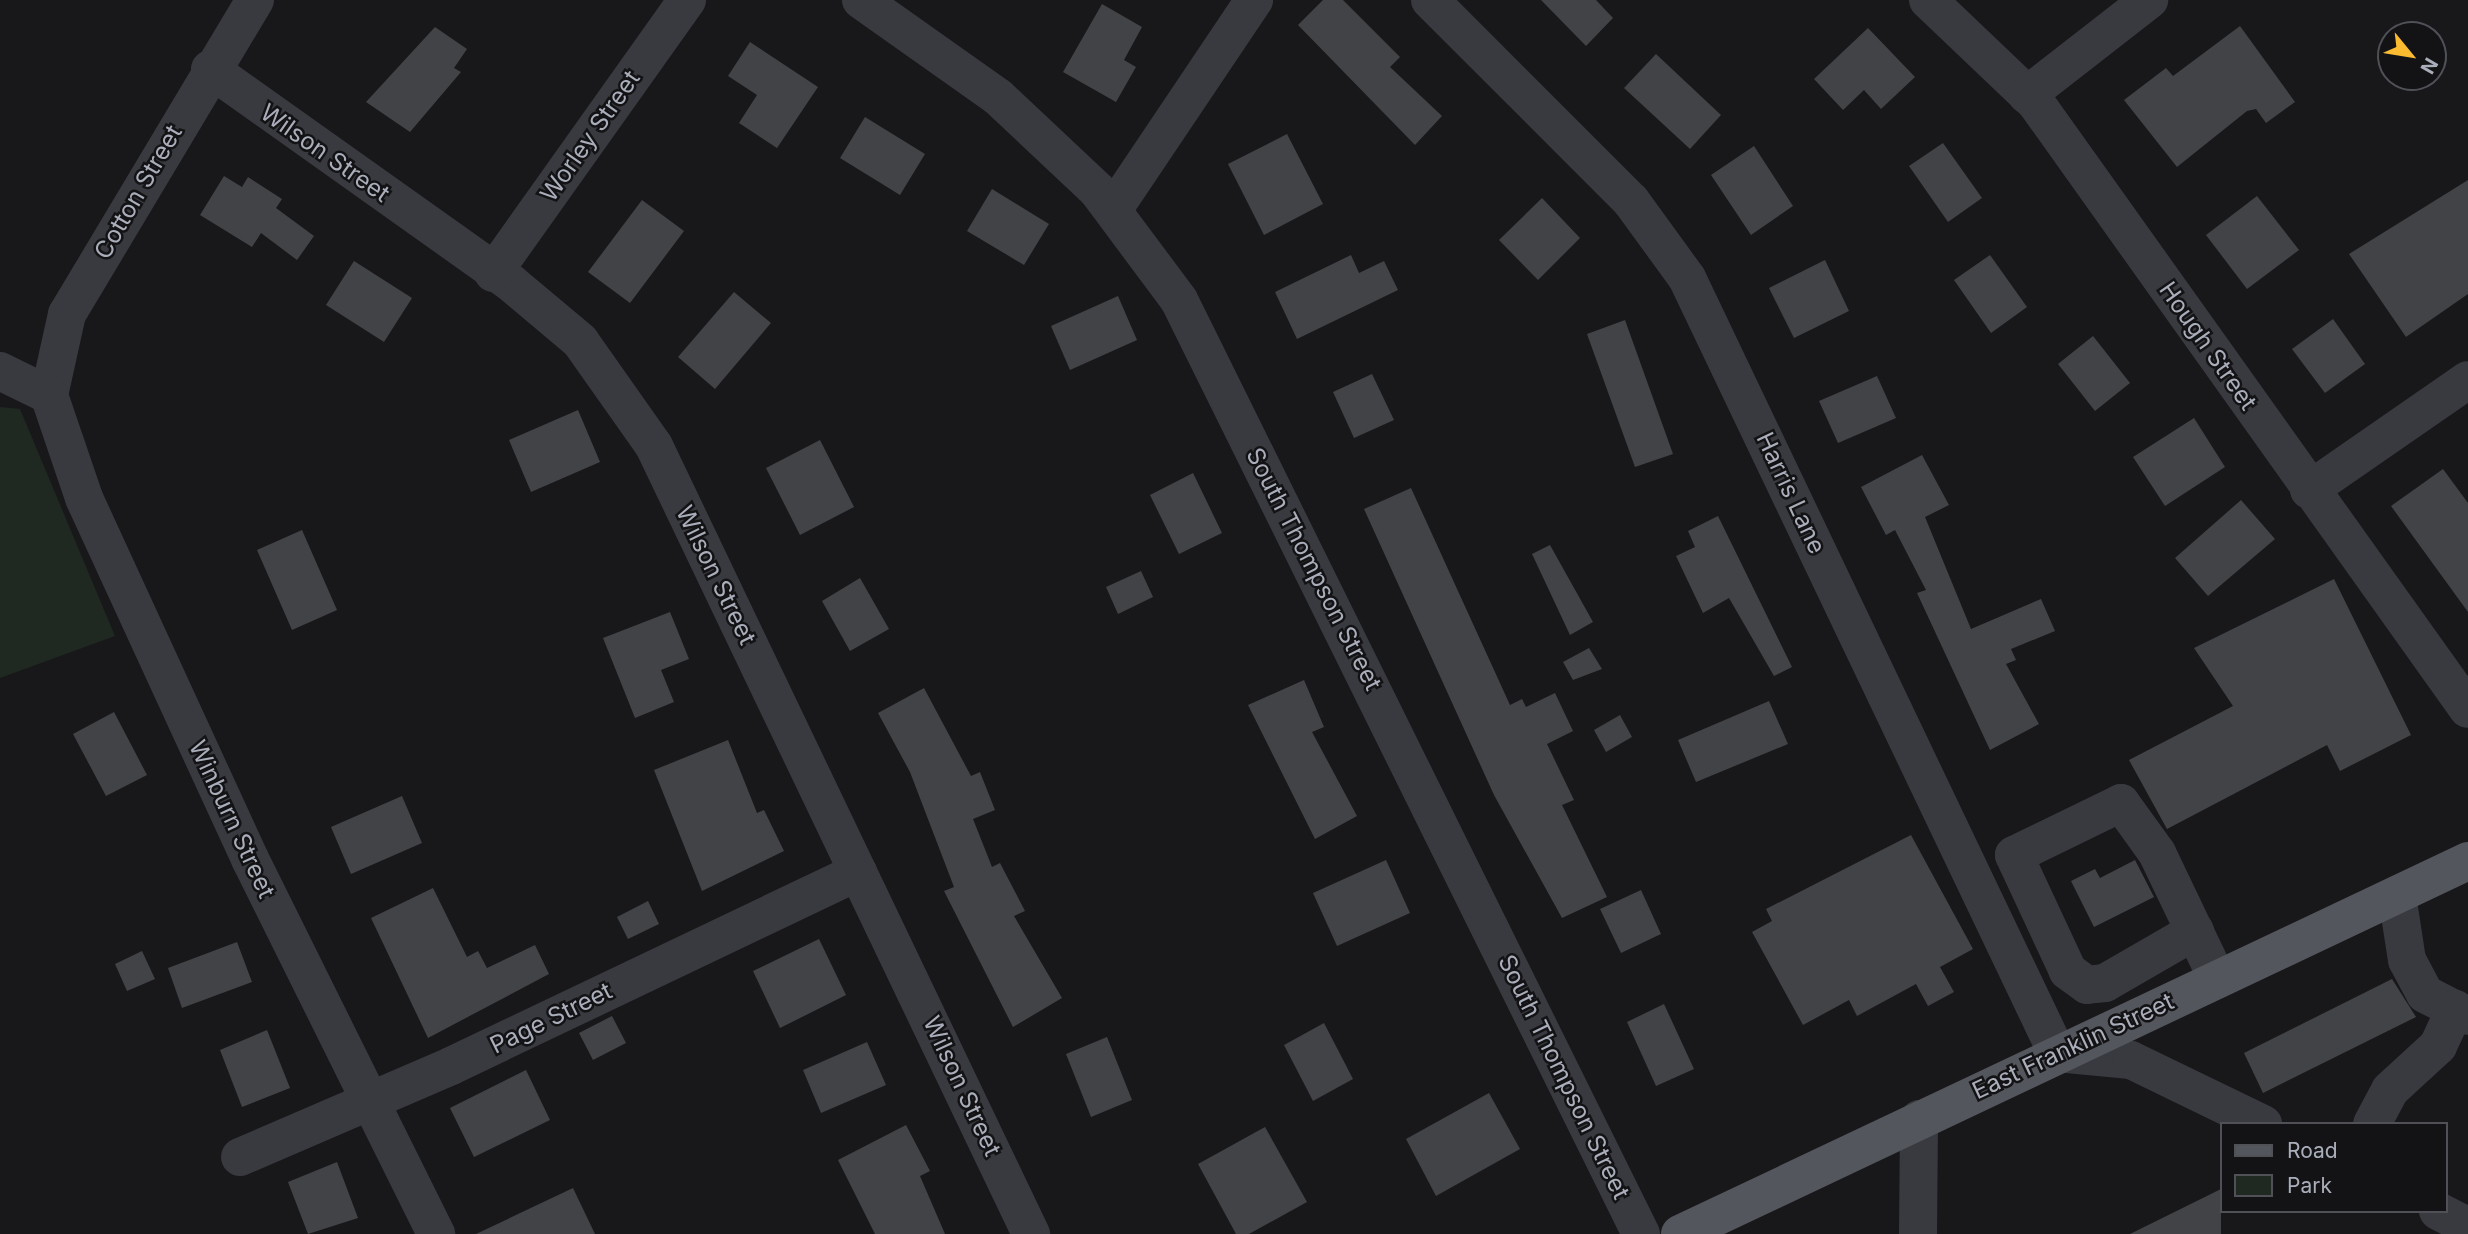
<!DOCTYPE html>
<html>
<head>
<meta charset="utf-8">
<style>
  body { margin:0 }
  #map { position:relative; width:2468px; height:1234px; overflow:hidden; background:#18181a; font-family:Inter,sans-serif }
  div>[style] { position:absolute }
  .green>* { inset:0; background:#1f2921 }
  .building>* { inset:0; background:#424347 }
  .minor>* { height:38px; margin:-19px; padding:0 19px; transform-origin:19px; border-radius:19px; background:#393a3f }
  .major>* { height:38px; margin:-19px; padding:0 19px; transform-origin:19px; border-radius:19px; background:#54565e }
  span { translate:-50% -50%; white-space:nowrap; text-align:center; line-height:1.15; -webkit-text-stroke:5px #131315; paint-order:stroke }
  .street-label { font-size:24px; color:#aaaeba }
  .legend { position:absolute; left:2220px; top:1122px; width:228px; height:91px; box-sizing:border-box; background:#131315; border:2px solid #4f5157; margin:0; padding:9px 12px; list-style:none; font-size:21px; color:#aaaeba }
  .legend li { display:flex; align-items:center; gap:14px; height:35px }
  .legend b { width:35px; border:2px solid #4f5157 }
  .north { position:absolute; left:2377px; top:21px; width:70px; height:70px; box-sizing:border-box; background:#131315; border:2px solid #4f5157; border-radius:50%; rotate:120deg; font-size:19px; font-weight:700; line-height:28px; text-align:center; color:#aaaeba }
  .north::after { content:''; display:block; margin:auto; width:24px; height:32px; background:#fabb30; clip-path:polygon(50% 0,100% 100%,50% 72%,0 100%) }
</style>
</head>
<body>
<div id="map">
  <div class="green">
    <div style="clip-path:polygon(0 407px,20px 409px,115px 636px,0 678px)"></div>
  </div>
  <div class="building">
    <div style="clip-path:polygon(1323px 0,1343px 0,1400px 57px,1390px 67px,1442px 116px,1415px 145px,1298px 25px)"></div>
    <div style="clip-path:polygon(1541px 0,1596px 0,1613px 18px,1586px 46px)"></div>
    <div style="clip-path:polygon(1102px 4px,1142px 27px,1124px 60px,1136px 67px,1116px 102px,1063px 72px)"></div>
    <div style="clip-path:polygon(2240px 26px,2295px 102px,2266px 123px,2256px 109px,2247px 111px,2177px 167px,2124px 100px,2166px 68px,2173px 76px)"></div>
    <div style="clip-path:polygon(435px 27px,467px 49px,454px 68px,461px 72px,410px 132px,366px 102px)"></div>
    <div style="clip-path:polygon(1868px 28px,1915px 77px,1881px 109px,1864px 90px,1843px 110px,1814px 79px)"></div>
    <div style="clip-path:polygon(750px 42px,818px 87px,777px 148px,739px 123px,757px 95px,728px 76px)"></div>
    <div style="clip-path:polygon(1656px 54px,1721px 115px,1690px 149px,1624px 88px)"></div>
    <div style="clip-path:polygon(865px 117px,925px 154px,900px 195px,840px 158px)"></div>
    <div style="clip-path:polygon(1287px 134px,1323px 204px,1264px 235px,1228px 164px)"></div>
    <div style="clip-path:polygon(1943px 143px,1982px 198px,1948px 222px,1909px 166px)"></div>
    <div style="clip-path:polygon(1754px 146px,1793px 206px,1751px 235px,1711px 175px)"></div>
    <div style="clip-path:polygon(224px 176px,242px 187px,248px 177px,282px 199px,276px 208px,314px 236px,297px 260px,261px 233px,252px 247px,200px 215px)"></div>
    <div style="clip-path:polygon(2468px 180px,2468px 294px,2406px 337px,2349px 254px)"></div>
    <div style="clip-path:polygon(992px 189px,1049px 224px,1024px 265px,967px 231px)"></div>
    <div style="clip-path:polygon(2257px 196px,2299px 250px,2247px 289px,2206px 235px)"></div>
    <div style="clip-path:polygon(1542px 198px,1580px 238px,1538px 280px,1499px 240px)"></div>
    <div style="clip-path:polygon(642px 200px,684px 231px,630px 303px,588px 272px)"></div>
    <div style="clip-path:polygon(1351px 255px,1359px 273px,1384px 261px,1398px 290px,1297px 339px,1275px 292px)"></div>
    <div style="clip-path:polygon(1990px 255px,2027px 307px,1991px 333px,1954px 280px)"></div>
    <div style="clip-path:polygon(1825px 260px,1849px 311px,1794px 338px,1769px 288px)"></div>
    <div style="clip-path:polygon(354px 261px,412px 298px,384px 342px,326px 305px)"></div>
    <div style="clip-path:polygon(734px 292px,771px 323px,715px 389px,678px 357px)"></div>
    <div style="clip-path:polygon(1118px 296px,1137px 340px,1070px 370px,1051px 326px)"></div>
    <div style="clip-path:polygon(2333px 319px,2365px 364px,2325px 393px,2292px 349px)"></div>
    <div style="clip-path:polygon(1625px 320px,1673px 454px,1635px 467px,1587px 334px)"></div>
    <div style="clip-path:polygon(2093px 336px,2130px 383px,2095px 411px,2058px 364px)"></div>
    <div style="clip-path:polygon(1372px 374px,1394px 420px,1354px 438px,1333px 392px)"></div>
    <div style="clip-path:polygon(1877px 376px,1896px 418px,1838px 443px,1819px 401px)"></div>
    <div style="clip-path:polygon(578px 410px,600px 462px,531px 492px,509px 440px)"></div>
    <div style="clip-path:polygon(2194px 418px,2225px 467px,2165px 506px,2133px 457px)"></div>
    <div style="clip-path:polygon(820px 440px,854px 507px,800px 535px,766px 468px)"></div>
    <div style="clip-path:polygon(1922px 455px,1949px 505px,1925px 517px,1971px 629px,2041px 599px,2055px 631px,2011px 649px,2016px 660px,2006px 664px,2039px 724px,1990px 750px,1917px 593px,1926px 590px,1895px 530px,1886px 535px,1861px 487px)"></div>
    <div style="clip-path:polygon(2443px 469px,2468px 503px,2468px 612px,2391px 506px)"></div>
    <div style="clip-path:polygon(1193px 473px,1222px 533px,1179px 554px,1150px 495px)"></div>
    <div style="clip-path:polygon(1411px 488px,1510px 705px,1522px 699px,1526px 707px,1555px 693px,1573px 731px,1547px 744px,1574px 800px,1562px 805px,1607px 897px,1562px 918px,1494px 795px,1364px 509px)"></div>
    <div style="clip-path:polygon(2241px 500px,2275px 539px,2208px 596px,2175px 558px)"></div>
    <div style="clip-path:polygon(1718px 516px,1792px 667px,1774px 676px,1729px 598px,1703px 613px,1676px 556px,1695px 547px,1688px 531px)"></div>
    <div style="clip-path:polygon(302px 530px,337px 610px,292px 630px,257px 550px)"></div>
    <div style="clip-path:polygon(1550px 545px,1593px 622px,1570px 635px,1532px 554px)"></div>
    <div style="clip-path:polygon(1141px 571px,1153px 597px,1118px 614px,1106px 587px)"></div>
    <div style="clip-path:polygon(860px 578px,889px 629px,850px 651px,822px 601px)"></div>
    <div style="clip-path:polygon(2334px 579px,2411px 735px,2340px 771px,2327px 745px,2167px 829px,2129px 760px,2233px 706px,2194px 648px)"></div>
    <div style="clip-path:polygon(670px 612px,689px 659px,661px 670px,674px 702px,635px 718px,603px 638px)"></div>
    <div style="clip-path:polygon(1589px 648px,1602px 669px,1573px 680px,1563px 662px)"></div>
    <div style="clip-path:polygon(1304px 680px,1324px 727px,1312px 732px,1357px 816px,1315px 839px,1248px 705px)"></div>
    <div style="clip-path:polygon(924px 688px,971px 776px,980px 772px,995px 810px,973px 819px,992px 867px,1000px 863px,1025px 911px,1014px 916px,1062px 998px,1013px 1027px,944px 891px,954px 887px,910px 772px,878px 713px)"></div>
    <div style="clip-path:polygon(1769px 701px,1788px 744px,1696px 782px,1678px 740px)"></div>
    <div style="clip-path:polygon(114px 712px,147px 775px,106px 796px,73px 734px)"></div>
    <div style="clip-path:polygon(1620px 715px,1632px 737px,1606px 752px,1594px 730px)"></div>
    <div style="clip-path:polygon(728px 740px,757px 813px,764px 810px,784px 851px,702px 891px,654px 770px)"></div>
    <div style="clip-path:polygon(402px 796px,422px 843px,351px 874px,331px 827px)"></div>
    <div style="clip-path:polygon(1911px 835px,1973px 949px,1940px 967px,1954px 992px,1928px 1006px,1916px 984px,1857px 1016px,1849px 1000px,1803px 1025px,1752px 932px,1772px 921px,1766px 909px)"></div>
    <div style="clip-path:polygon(1386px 860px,1410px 913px,1337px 946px,1313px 893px)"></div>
    <div style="clip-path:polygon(2135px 860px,2154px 897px,2094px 927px,2071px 881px,2095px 869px,2100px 878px)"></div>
    <div style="clip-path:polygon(433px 888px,467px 957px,478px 951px,487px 968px,535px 945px,549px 974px,428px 1038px,371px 918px)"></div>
    <div style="clip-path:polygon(1641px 890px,1661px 934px,1621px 953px,1600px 909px)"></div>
    <div style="clip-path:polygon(648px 901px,659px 924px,628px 939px,617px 917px)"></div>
    <div style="clip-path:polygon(819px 939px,846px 995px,780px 1028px,753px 971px)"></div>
    <div style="clip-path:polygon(237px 942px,252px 982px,182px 1008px,168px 968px)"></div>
    <div style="clip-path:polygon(142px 951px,155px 979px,127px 991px,115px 964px)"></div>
    <div style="clip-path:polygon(2392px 979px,2416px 1017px,2263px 1093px,2244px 1053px)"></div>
    <div style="clip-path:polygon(1664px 1004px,1694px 1069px,1656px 1086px,1627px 1022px)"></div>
    <div style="clip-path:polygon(612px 1016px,626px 1043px,593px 1060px,579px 1033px)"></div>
    <div style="clip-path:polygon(1324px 1023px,1353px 1079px,1313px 1101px,1284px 1045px)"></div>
    <div style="clip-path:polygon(267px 1030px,290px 1088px,242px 1107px,220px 1050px)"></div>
    <div style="clip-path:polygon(1107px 1037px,1132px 1100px,1091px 1117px,1066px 1054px)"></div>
    <div style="clip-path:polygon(867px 1042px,886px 1085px,821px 1113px,803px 1070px)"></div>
    <div style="clip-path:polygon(526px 1070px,550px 1120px,474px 1157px,450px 1108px)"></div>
    <div style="clip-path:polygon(1489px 1093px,1520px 1149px,1436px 1196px,1406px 1139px)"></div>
    <div style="clip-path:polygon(906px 1125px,930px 1171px,920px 1176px,945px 1234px,875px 1234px,838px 1160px)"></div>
    <div style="clip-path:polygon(1265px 1127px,1307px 1202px,1249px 1234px,1236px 1234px,1198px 1164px)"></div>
    <div style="clip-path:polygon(337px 1162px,358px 1218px,308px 1234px,288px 1182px)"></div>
    <div style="clip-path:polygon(573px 1188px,595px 1234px,476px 1234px)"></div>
    <div style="clip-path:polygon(2221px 1189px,2221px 1234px,2130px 1234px)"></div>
  </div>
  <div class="minor">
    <div style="left:255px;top:0;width:366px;rotate:120.9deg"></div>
    <div style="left:67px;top:314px;width:83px;rotate:102.5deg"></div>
    <div style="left:49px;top:395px;width:109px;rotate:71.2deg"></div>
    <div style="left:84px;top:498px;width:397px;rotate:65.3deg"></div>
    <div style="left:250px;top:859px;width:419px;rotate:63.6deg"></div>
    <div style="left:861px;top:0;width:168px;rotate:35.3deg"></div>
    <div style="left:998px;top:97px;width:136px;rotate:43.2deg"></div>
    <div style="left:1097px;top:190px;width:137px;rotate:53.3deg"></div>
    <div style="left:1179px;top:300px;width:1042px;rotate:63.68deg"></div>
    <div style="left:1430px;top:0;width:284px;rotate:45deg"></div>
    <div style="left:1631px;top:201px;width:95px;rotate:54deg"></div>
    <div style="left:1687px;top:278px;width:859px;rotate:64.48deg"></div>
    <div style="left:2057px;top:1053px;width:74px;rotate:5.4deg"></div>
    <div style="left:2131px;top:1060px;width:147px;rotate:25.9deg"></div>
    <div style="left:1928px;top:0;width:149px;rotate:43.6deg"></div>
    <div style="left:2036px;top:103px;width:744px;rotate:54.52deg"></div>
    <div style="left:210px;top:69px;width:369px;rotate:35.4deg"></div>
    <div style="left:511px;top:283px;width:90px;rotate:40deg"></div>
    <div style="left:580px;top:341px;width:128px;rotate:54.8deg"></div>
    <div style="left:654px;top:446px;width:874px;rotate:64.43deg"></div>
    <div style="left:2027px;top:95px;width:155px;rotate:-37.9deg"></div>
    <div style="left:1113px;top:210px;width:253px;rotate:-56.1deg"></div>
    <div style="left:493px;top:273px;width:335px;rotate:-54.6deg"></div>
    <div style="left:0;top:371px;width:55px;rotate:26.1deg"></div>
    <div style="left:2309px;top:490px;width:193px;rotate:-34.7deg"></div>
    <div style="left:2397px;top:895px;width:66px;rotate:81.3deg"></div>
    <div style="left:2407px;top:960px;width:38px;rotate:62deg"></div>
    <div style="left:2425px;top:994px;width:48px;rotate:27.1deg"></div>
    <div style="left:2195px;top:931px;width:104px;rotate:150deg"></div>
    <div style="left:2105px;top:983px;width:18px;rotate:174deg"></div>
    <div style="left:2087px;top:985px;width:24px;rotate:-144deg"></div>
    <div style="left:2068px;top:971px;width:128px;rotate:-115deg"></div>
    <div style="left:2014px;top:855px;width:119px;rotate:-25.9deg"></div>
    <div style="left:2121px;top:803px;width:62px;rotate:54.2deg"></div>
    <div style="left:2157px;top:853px;width:139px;rotate:64.4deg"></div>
    <div style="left:2372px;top:1124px;width:38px;rotate:-62deg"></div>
    <div style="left:2390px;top:1090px;width:65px;rotate:-42.5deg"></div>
    <div style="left:2438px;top:1046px;width:41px;rotate:-65.3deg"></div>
    <div style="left:240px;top:1157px;width:230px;rotate:-23.3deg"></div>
    <div style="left:451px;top:1066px;width:451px;rotate:-25.5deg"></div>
    <div style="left:2438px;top:1211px;width:34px;rotate:27deg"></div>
    <div style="left:1918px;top:1234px;width:115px;rotate:-89.5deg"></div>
  </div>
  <div class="major">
    <div style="left:1680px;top:1234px;width:872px;rotate:-25.33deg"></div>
  </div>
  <div class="street-label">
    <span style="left:590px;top:136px;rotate:-55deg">Worley Street</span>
    <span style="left:325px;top:153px;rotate:35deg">Wilson Street</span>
    <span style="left:138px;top:192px;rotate:-60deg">Cotton Street</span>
    <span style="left:2208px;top:346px;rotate:55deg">Hough Street</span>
    <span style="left:1791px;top:493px;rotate:65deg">Harris Lane</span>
    <span style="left:1314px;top:569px;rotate:63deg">South Thompson Street</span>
    <span style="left:716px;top:575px;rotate:64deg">Wilson Street</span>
    <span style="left:232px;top:819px;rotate:65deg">Winburn Street</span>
    <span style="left:551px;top:1018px;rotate:-26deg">Page Street</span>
    <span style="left:2073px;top:1046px;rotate:-25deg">East Franklin Street</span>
    <span style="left:1564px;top:1077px;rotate:64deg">South Thompson Street</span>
    <span style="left:962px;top:1086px;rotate:65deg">Wilson Street</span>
  </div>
  <ul class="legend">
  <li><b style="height:9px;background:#54565e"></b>Road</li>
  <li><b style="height:19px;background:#1f2921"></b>Park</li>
  </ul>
  <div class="north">N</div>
</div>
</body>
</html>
